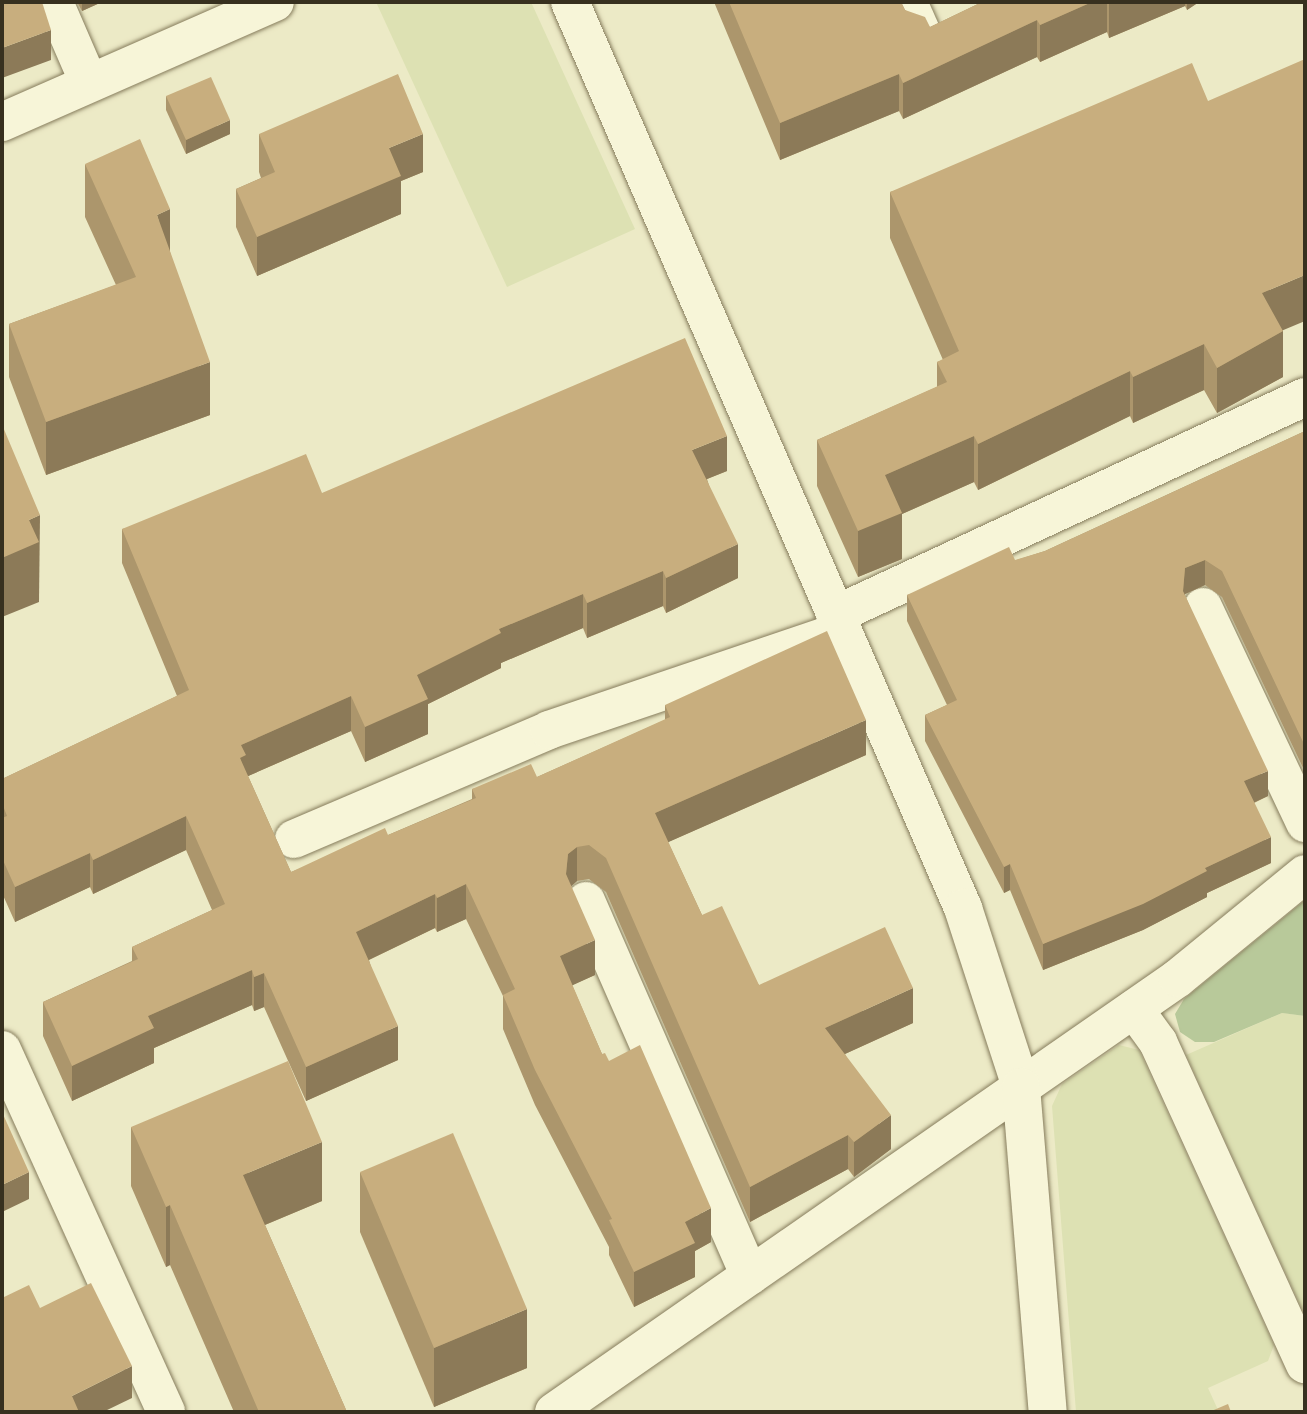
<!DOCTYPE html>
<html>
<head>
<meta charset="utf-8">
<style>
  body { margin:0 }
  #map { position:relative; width:1307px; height:1414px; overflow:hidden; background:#eceac6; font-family:Merriweather,serif }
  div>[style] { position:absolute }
  .farmland>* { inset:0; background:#dde1b3 }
  .green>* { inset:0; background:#b8c99a }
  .roads { filter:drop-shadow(0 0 2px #867c5c) drop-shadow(0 0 2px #867c5c) }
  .street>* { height:38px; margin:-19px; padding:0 19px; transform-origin:19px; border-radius:19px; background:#f7f5d8 }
  .secondary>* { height:38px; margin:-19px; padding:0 19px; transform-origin:19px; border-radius:19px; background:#f7f5d8 }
  .wall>* { inset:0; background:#ac966c }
  .shaded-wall>* { inset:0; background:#8c7a58 }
  .building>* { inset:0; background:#c8ae7e }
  span { translate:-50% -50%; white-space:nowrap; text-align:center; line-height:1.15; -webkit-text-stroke:5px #f4f2d5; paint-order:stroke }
  .frame { position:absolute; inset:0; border:4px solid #37301f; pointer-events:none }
</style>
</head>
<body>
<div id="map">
  <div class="farmland">
    <div style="clip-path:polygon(376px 2px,531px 2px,635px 229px,507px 287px)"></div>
    <div style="clip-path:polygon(1282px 1013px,1305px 1016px,1305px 1316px,1186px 1055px)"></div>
    <div style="clip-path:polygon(1119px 1045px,1139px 1050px,1274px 1345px,1268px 1361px,1208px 1388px,1219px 1412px,1076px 1412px,1052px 1106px,1062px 1084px)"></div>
  </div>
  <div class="green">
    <div style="clip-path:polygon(1305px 900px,1305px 1016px,1282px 1013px,1214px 1042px,1195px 1042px,1180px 1032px,1175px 1014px,1184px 999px)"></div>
  </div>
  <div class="roads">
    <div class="street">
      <div style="left:54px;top:2px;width:88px;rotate:66.6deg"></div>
      <div style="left:908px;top:2px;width:34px;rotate:66deg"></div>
      <div style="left:2px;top:122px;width:298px;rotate:-23.7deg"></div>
      <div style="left:1203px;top:607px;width:239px;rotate:64.7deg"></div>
      <div style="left:835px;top:615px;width:518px;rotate:-24.88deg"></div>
      <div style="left:294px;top:839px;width:277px;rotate:-23.1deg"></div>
      <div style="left:549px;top:730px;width:305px;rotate:-18.7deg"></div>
      <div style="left:586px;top:901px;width:409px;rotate:66.4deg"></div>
      <div style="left:1134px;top:1009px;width:41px;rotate:54deg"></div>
      <div style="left:1158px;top:1042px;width:354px;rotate:65.5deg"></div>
      <div style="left:2px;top:1050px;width:397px;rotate:65.6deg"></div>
      <div style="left:554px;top:1412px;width:760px;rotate:-34.82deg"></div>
      <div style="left:1178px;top:978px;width:164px;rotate:-39.3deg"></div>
    </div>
    <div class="secondary">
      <div style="left:570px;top:2px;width:988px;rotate:66.55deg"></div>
      <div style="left:963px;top:908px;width:188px;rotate:72deg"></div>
      <div style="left:1021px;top:1087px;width:326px;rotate:85.3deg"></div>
    </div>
  </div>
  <div class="wall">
    <div style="clip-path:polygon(77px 2px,102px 2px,82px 11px)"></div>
    <div style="clip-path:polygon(714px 2px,901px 2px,905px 10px,930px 27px,982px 2px,1199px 2px,1187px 10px,1185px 6px,1109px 38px,1107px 32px,1040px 62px,1037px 57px,903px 119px,899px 111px,780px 160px)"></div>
    <div style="clip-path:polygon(166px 96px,230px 134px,186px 154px,166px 110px)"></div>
    <div style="clip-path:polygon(1208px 101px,1283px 330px,1283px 377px,1217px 413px,1204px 390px,1133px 423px,1130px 416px,978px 490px,974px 482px,902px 514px,902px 559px,858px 577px,817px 486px,817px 440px,937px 387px,937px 362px,943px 360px,890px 238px,890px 192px)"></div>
    <div style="clip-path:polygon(259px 134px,423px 172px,401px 181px,401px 214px,257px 276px,236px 227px,236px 189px,261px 178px,259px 172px)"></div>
    <div style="clip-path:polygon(85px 164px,170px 252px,210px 415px,46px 475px,9px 377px,9px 324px,116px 285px,85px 217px)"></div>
    <div style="clip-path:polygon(1305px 431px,1305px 772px,1222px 597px,1205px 585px,1185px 594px,1185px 595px,1268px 796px,1254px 803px,1271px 863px,1207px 893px,1207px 897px,1143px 930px,1043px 970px,1010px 890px,1004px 893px,925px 741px,925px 715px,947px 705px,907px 621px,907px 595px,1045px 551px)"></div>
    <div style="clip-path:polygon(727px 471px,707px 479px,738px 578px,666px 613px,663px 606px,587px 638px,583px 628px,501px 663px,501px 668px,428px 704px,428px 734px,365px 762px,351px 731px,248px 776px,291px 872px,388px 835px,472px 799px,472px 789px,537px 777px,665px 720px,665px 705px,866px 755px,668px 842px,702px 915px,759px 985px,913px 1023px,845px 1054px,891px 1149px,854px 1177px,848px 1169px,750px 1222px,606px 892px,589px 879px,577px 881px,571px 886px,595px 975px,572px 985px,602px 1054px,711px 1242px,695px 1251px,695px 1277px,634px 1307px,609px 1255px,609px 1247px,535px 1105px,503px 1029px,503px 996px,466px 919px,437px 932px,435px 928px,369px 960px,398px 1060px,306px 1101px,264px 1007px,254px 1011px,252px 1005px,154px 1048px,154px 1063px,72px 1101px,43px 1036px,43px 1002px,132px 961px,132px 947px,212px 910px,186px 850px,93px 894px,90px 887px,15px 922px,2px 893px,2px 779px,177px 696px,122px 563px,122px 529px,322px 493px)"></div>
    <div style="clip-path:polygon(131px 1127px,322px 1201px,265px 1225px,347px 1412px,234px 1412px,170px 1265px,166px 1267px,131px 1186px)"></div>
    <div style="clip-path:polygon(360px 1172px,527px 1368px,434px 1407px,360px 1232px)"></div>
  </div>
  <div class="shaded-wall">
    <div style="clip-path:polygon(82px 2px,102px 2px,82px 11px)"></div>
    <div style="clip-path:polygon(1092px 2px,1107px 2px,1107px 32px,1040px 62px,1040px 25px)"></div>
    <div style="clip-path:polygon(1109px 2px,1185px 2px,1185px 6px,1109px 38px)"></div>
    <div style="clip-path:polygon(1187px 2px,1199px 2px,1187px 10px)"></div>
    <div style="clip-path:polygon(1037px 20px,1037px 57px,903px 119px,903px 83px)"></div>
    <div style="clip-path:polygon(51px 30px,51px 60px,2px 78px,2px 48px)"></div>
    <div style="clip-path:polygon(899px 74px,899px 111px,780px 160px,780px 123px)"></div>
    <div style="clip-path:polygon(230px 120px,230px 134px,186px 154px,186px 140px)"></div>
    <div style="clip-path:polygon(423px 134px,423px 172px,401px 181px,401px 214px,257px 276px,257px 237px,389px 148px)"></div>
    <div style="clip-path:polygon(170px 209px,170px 262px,157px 215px)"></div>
    <div style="clip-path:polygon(1305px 275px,1305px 321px,1262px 339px,1262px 293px)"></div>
    <div style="clip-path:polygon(1283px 331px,1283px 377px,1217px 413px,1217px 368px)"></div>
    <div style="clip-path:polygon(1204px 344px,1204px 390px,1133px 423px,1133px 377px)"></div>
    <div style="clip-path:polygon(210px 362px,210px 415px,46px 475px,46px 422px)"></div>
    <div style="clip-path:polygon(1130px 371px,1130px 416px,978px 490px,978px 444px)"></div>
    <div style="clip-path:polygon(727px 436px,727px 471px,692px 485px,692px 450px)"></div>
    <div style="clip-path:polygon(974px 436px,974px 482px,902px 514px,902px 559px,858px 577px,858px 531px,885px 475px)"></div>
    <div style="clip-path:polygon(40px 515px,39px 602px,2px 617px,2px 558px,29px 520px)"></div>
    <div style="clip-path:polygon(738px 544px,738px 578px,666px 613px,666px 578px)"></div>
    <div style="clip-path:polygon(1205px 560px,1205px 585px,1185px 594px,1183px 616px,1183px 591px,1185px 568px)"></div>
    <div style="clip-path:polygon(663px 571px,663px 606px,587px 638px,587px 603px)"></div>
    <div style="clip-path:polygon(583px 594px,583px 628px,501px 663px,501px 668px,428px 704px,428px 734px,365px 762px,365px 727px,417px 675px,499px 629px)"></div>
    <div style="clip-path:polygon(351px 696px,351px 731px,246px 777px,240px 758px,241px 745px)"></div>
    <div style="clip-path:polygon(866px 720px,866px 755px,655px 848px,655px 813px)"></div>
    <div style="clip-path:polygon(1268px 771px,1268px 796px,1244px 807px,1244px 781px)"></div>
    <div style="clip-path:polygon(186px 816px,186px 850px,93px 894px,93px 860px)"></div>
    <div style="clip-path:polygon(1271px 837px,1271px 863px,1207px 893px,1207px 897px,1143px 930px,1043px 970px,1043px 944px)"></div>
    <div style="clip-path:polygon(577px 847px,577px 881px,568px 889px,566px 874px,568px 854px)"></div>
    <div style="clip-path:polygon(90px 853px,90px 887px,15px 922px,15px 887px)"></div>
    <div style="clip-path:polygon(1010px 864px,1010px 890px,1004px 893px,1004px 867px)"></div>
    <div style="clip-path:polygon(466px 884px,466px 919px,437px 932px,437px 898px)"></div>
    <div style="clip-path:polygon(435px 894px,435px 928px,356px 966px,356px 932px)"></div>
    <div style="clip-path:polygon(595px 940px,595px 975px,560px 991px,560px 956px)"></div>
    <div style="clip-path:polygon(252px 970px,252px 1005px,154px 1048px,154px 1063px,72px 1101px,72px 1066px,148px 1016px)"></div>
    <div style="clip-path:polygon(264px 973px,264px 1007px,254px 1011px,254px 977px)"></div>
    <div style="clip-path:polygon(913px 988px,913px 1023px,825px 1063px,825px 1028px)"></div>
    <div style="clip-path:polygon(398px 1026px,398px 1060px,306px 1101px,306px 1067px)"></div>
    <div style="clip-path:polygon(891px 1115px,891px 1149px,854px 1177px,854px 1142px)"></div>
    <div style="clip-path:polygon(848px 1135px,848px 1169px,750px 1222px,750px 1187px)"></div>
    <div style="clip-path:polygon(322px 1142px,322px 1201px,243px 1234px,243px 1175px)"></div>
    <div style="clip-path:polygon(29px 1172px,29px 1199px,2px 1212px,2px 1185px)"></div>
    <div style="clip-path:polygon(170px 1205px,170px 1265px,166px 1267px,166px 1207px)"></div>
    <div style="clip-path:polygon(711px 1208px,711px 1242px,695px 1251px,695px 1277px,634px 1307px,634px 1272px,685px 1222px)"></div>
    <div style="clip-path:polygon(527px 1309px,527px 1368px,434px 1407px,434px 1348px)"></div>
    <div style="clip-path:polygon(132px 1366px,132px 1398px,103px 1412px,72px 1412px,72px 1396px)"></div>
  </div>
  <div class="building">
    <div style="clip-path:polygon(2px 2px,42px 2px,51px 30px,2px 48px)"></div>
    <div style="clip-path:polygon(729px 2px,901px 2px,905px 10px,925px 17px,930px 27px,982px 2px,1092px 2px,1040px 25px,1037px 20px,903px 83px,899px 74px,780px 123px)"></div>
    <div style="clip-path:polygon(1305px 59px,1305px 275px,1262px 293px,1283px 331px,1217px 368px,1204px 344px,1133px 377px,1130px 371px,978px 444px,974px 436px,885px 475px,902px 513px,858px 531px,817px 440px,947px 382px,937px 362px,959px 351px,890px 192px,1192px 63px,1208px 101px)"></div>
    <div style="clip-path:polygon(398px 74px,423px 134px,389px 148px,401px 176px,257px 237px,236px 189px,275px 172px,259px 134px)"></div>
    <div style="clip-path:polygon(211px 77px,230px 120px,186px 140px,166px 96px)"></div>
    <div style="clip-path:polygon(140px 139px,170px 209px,157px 215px,210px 362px,46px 422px,9px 324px,136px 277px,85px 164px)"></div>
    <div style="clip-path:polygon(685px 338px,727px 436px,692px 450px,738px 544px,666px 578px,663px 571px,587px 603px,583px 594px,499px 629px,501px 633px,417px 675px,428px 699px,365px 727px,351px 696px,241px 745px,246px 755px,240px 758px,291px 872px,385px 828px,388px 835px,476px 798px,472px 789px,531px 764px,537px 777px,670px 717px,665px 705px,827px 631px,866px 720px,655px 813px,702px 915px,722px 906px,759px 985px,885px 927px,913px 988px,825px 1028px,891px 1115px,854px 1142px,848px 1135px,750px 1187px,606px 858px,589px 845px,577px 847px,568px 854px,566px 874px,595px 940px,560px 956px,602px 1054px,605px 1053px,609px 1061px,640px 1045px,711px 1208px,685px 1222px,695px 1243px,634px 1272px,609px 1220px,612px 1219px,535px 1070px,503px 995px,515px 989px,466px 884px,437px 898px,435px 894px,356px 932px,398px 1026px,306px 1067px,264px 973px,254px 977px,252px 970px,148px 1016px,154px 1028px,72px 1066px,43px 1002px,138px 959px,132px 947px,225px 904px,186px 816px,93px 860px,90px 853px,15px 887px,2px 858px,2px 818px,7px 816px,2px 803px,2px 779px,189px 690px,122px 529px,306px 454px,322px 493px)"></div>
    <div style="clip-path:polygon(2px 427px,3px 427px,40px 515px,29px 520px,39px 542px,2px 558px)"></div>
    <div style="clip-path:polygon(1305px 431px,1305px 746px,1222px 571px,1205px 560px,1185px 568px,1183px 591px,1268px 771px,1244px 781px,1271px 837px,1205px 868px,1207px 871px,1143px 904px,1043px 944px,1010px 864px,1004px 867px,925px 715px,957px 700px,907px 595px,1009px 547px,1015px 560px,1045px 551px)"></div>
    <div style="clip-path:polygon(288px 1061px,322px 1142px,243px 1175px,347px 1412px,259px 1412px,170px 1205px,166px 1207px,131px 1127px)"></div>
    <div style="clip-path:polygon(2px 1112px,29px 1172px,2px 1185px)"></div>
    <div style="clip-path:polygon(453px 1133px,527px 1309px,434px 1348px,360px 1172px)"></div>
    <div style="clip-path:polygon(91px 1283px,132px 1366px,72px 1396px,79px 1412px,2px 1412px,2px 1298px,29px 1285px,40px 1308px)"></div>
    <div style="clip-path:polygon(1228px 1404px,1231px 1412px,1209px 1412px)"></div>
  </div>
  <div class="frame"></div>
</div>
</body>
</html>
